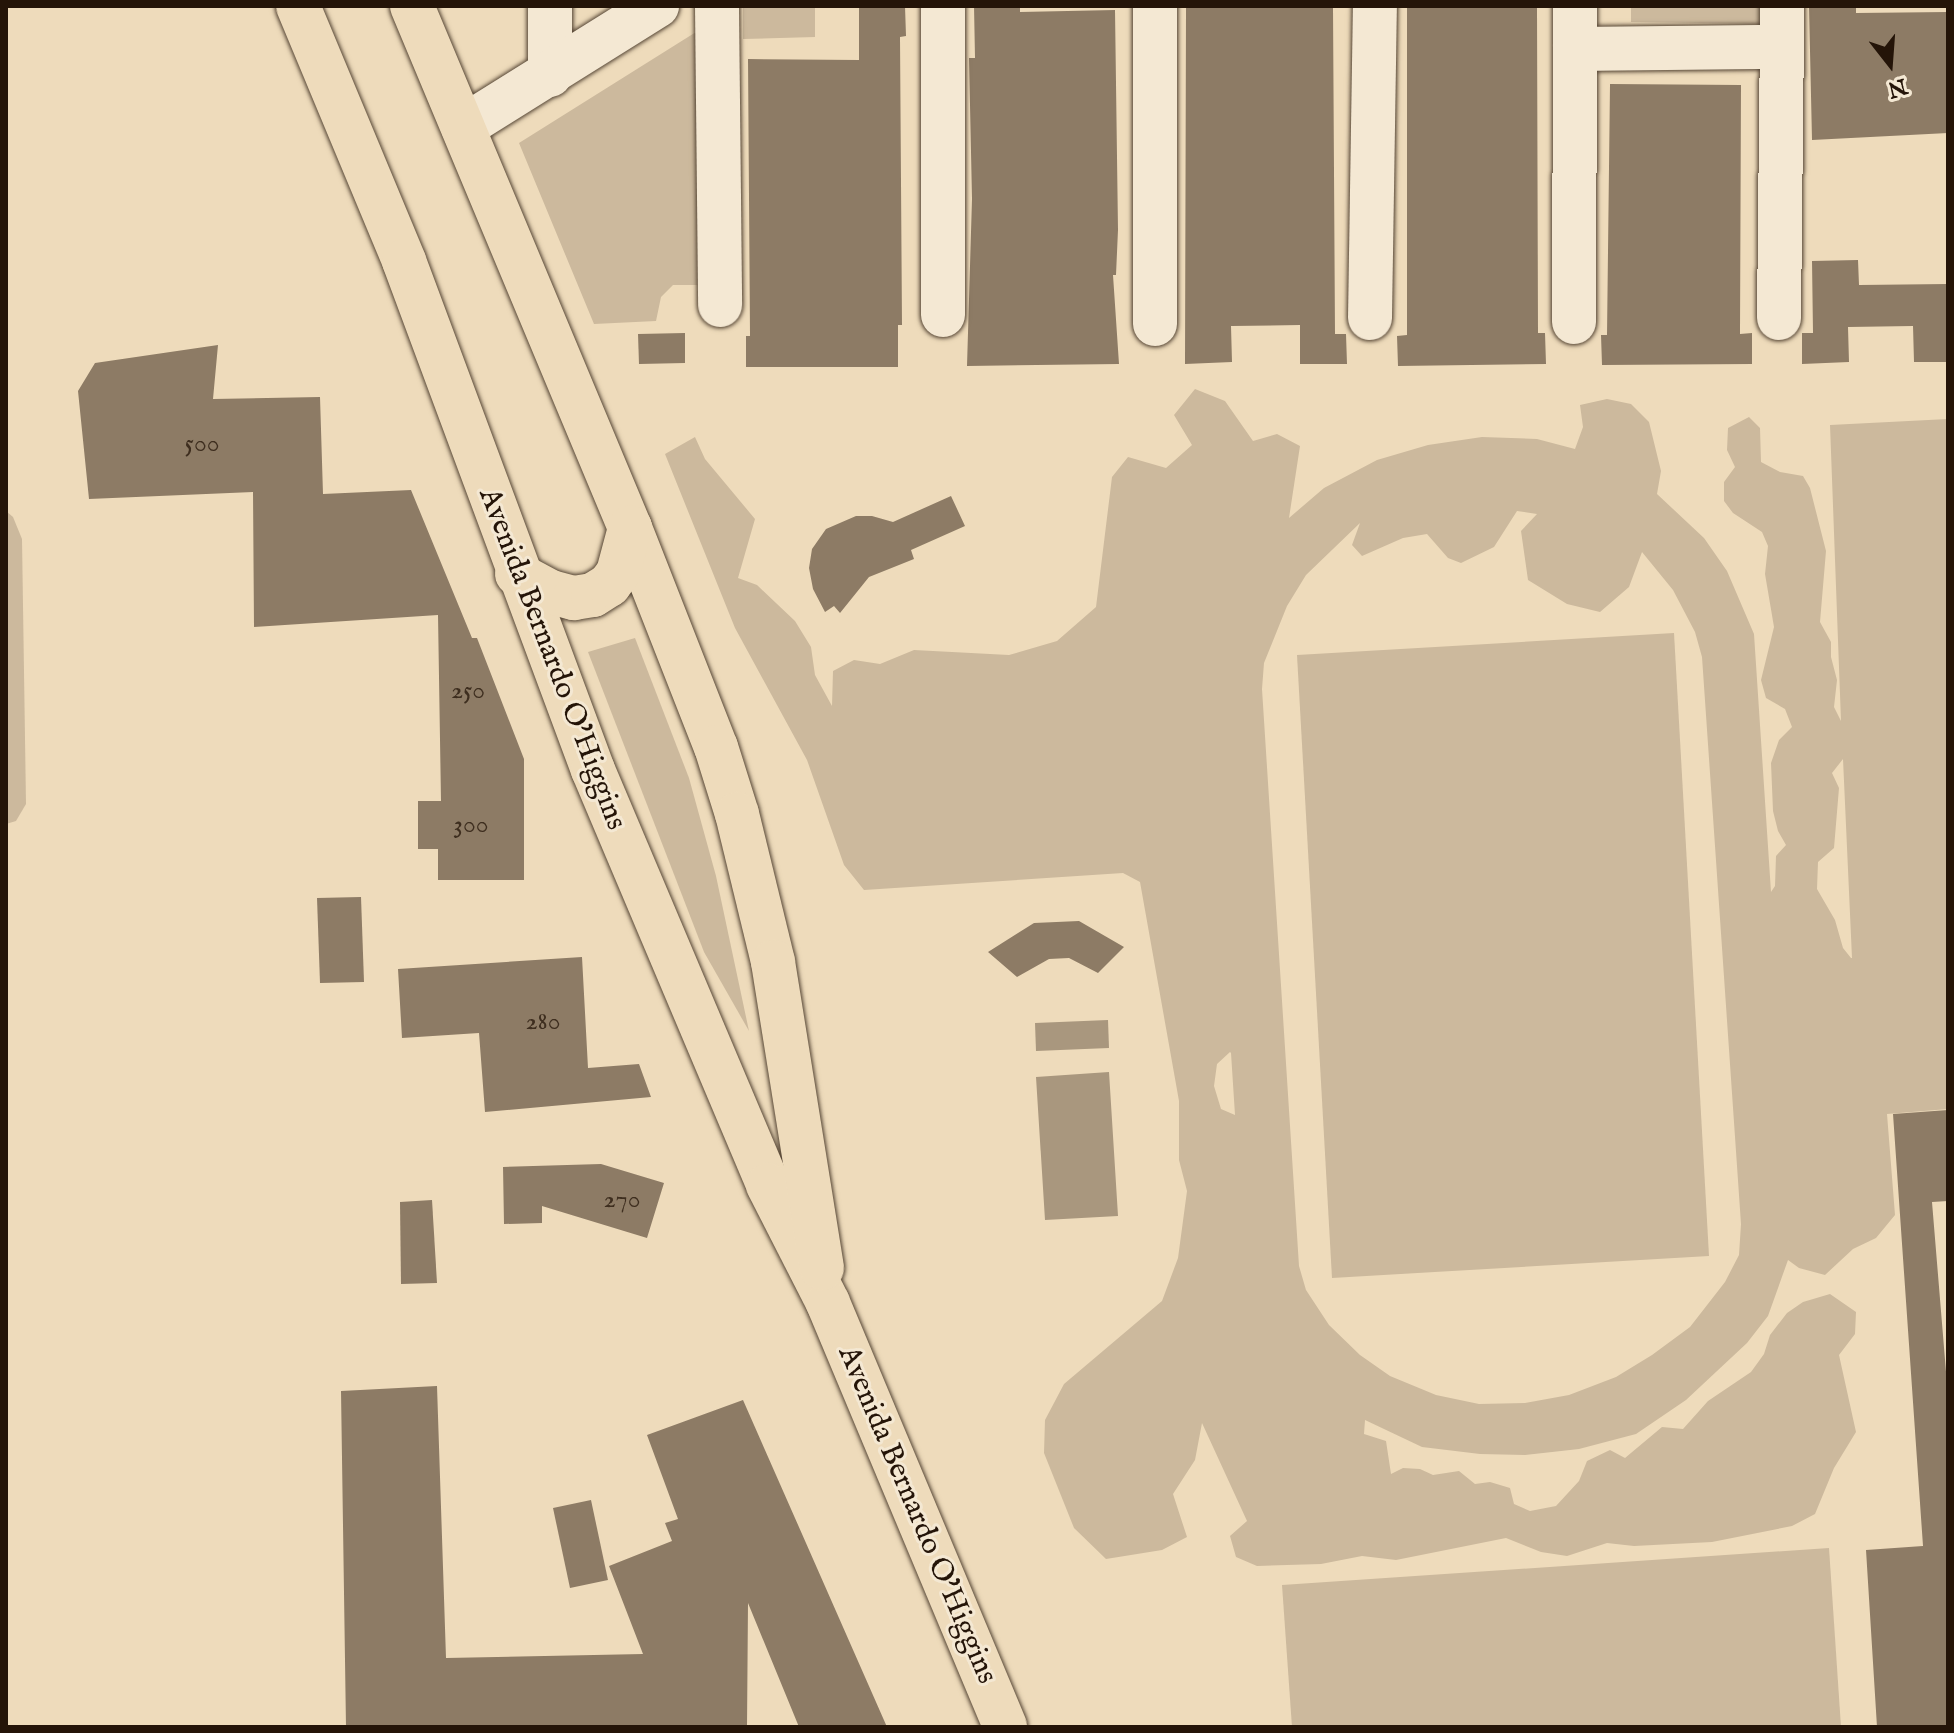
<!DOCTYPE html>
<html>
<head>
<meta charset="utf-8">
<style>
  body { margin:0 }
  #map { position:relative; width:1954px; height:1733px; overflow:hidden; background:#eedbbb; font-family:"IM FELL English",serif }
  div>[style] { position:absolute }
  .green>* { inset:0; background:#ccb99d }
  .water>* { inset:0; background:#a9977e }
  .building>* { inset:0; background:#8d7b65 }
  .roads { filter:drop-shadow(0 0 2px #564635) drop-shadow(0 0 2px #564635) }
  .minor>* { height:44px; margin:-22px; padding:0 22px; transform-origin:22px; border-radius:22px; background:#f4e8d3 }
  .major>* { height:44px; margin:-22px; padding:0 22px; transform-origin:22px; border-radius:22px; background:#eedbbb }
  span { translate:-50% -50%; white-space:nowrap; text-align:center; line-height:1.15; -webkit-text-stroke:6px #f4e8d3; paint-order:stroke }
  .number-label { font-size:26px; color:#3e2e1f }
  .number-label span { -webkit-text-stroke-width:0 }
  .street-label { font-size:30px; color:#241408 }
  .frame { position:absolute; inset:0; border:8px solid #241408; pointer-events:none }
  .north { position:absolute; left:1850px; top:24px; width:80px; height:80px; -webkit-text-stroke:6px #f4e8d3; paint-order:stroke; rotate:163deg; font-size:22px; font-weight:700; line-height:32px; text-align:center; color:#241408 }
  .north::after { content:''; display:block; margin:auto; width:28px; height:36px; background:#241408; clip-path:polygon(50% 0,100% 100%,50% 72%,0 100%) }
</style>
</head>
<body>
<div id="map">
  <div class="green">
    <div style="clip-path:polygon(743px 6px,815px 6px,815px 37px,743px 39px)"></div>
    <div style="clip-path:polygon(1631px 6px,1768px 6px,1768px 24px,1631px 22px)"></div>
    <div style="clip-path:polygon(704px 27px,702px 285px,673px 285px,661px 297px,656px 321px,594px 324px,519px 143px)"></div>
    <div style="clip-path:polygon(evenodd,1195px 389px,1225px 401px,1253px 441px,1277px 434px,1300px 446px,1289px 518px,1324px 488px,1377px 460px,1428px 445px,1482px 437px,1537px 439px,1575px 449px,1583px 427px,1580px 405px,1607px 399px,1631px 404px,1649px 422px,1661px 471px,1657px 494px,1704px 538px,1727px 571px,1754px 634px,1771px 892px,1775px 886px,1776px 856px,1786px 845px,1778px 831px,1773px 811px,1771px 763px,1779px 740px,1792px 727px,1785px 709px,1766px 698px,1761px 680px,1774px 627px,1765px 574px,1768px 546px,1762px 532px,1733px 513px,1724px 501px,1724px 482px,1735px 467px,1727px 450px,1728px 428px,1749px 417px,1760px 428px,1761px 462px,1780px 472px,1803px 476px,1810px 488px,1826px 551px,1820px 622px,1831px 642px,1831px 657px,1837px 680px,1834px 707px,1841px 721px,1830px 425px,1948px 419px,1948px 1109px,1887px 1114px,1895px 1215px,1876px 1238px,1853px 1249px,1825px 1275px,1799px 1268px,1788px 1260px,1768px 1316px,1747px 1343px,1686px 1400px,1636px 1434px,1579px 1449px,1525px 1455px,1480px 1454px,1422px 1447px,1365px 1420px,1364px 1434px,1386px 1441px,1391px 1474px,1403px 1468px,1420px 1469px,1433px 1475px,1459px 1471px,1475px 1484px,1490px 1482px,1510px 1488px,1514px 1504px,1530px 1511px,1556px 1506px,1579px 1481px,1587px 1461px,1610px 1450px,1625px 1458px,1662px 1427px,1683px 1429px,1708px 1401px,1751px 1372px,1764px 1354px,1770px 1335px,1787px 1313px,1803px 1302px,1830px 1294px,1856px 1312px,1855px 1334px,1839px 1355px,1856px 1432px,1834px 1468px,1815px 1514px,1792px 1526px,1712px 1542px,1634px 1546px,1607px 1543px,1567px 1556px,1541px 1552px,1506px 1538px,1396px 1560px,1362px 1556px,1321px 1564px,1257px 1566px,1236px 1557px,1230px 1536px,1247px 1521px,1202px 1423px,1195px 1460px,1173px 1494px,1187px 1537px,1162px 1550px,1106px 1559px,1074px 1528px,1044px 1453px,1045px 1420px,1064px 1384px,1162px 1301px,1178px 1258px,1187px 1191px,1179px 1160px,1179px 1101px,1140px 882px,1123px 873px,864px 890px,844px 865px,807px 760px,735px 628px,665px 454px,695px 437px,705px 459px,755px 519px,738px 578px,757px 585px,795px 621px,811px 647px,815px 675px,832px 706px,833px 671px,854px 660px,880px 664px,914px 650px,1009px 655px,1057px 641px,1096px 607px,1112px 477px,1128px 457px,1166px 468px,1192px 445px,1174px 415px,1195px 389px,1517px 511px,1537px 514px,1521px 531px,1528px 580px,1567px 604px,1600px 612px,1629px 587px,1642px 552px,1673px 590px,1695px 632px,1702px 657px,1741px 1224px,1739px 1255px,1725px 1282px,1690px 1327px,1652px 1355px,1616px 1377px,1569px 1395px,1525px 1403px,1479px 1404px,1436px 1395px,1390px 1376px,1360px 1355px,1329px 1325px,1306px 1290px,1299px 1266px,1262px 689px,1264px 663px,1287px 606px,1306px 575px,1360px 523px,1352px 545px,1362px 556px,1403px 538px,1427px 534px,1448px 558px,1461px 563px,1494px 547px,1517px 511px,1195px 389px,1843px 759px,1852px 958px,1851px 958px,1843px 948px,1835px 920px,1817px 889px,1818px 862px,1834px 848px,1839px 788px,1832px 773px,1843px 759px,1195px 389px,1230px 1052px,1231px 1053px,1235px 1115px,1221px 1109px,1214px 1086px,1217px 1064px,1230px 1052px)"></div>
    <div style="clip-path:polygon(6px 511px,13px 517px,22px 539px,26px 804px,16px 821px,6px 824px)"></div>
    <div style="clip-path:polygon(1674px 633px,1709px 1256px,1332px 1278px,1297px 655px)"></div>
    <div style="clip-path:polygon(635px 638px,689px 778px,716px 876px,749px 1031px,704px 952px,588px 652px)"></div>
    <div style="clip-path:polygon(1829px 1548px,1841px 1727px,1292px 1727px,1282px 1585px)"></div>
  </div>
  <div class="water">
    <div style="clip-path:polygon(1108px 1020px,1109px 1048px,1036px 1051px,1035px 1023px)"></div>
    <div style="clip-path:polygon(1109px 1072px,1118px 1216px,1045px 1220px,1036px 1077px)"></div>
  </div>
  <div class="building">
    <div style="clip-path:polygon(905px 6px,906px 36px,900px 37px,902px 325px,898px 325px,898px 367px,746px 367px,746px 336px,750px 336px,748px 59px,859px 60px,859px 7px)"></div>
    <div style="clip-path:polygon(974px 6px,1020px 6px,1020px 12px,1115px 10px,1118px 230px,1116px 275px,1113px 275px,1119px 364px,967px 366px,972px 199px,969px 58px,975px 58px)"></div>
    <div style="clip-path:polygon(1407px 6px,1537px 6px,1538px 333px,1545px 333px,1546px 364px,1398px 366px,1397px 336px,1407px 335px)"></div>
    <div style="clip-path:polygon(1809px 6px,1856px 6px,1856px 13px,1948px 12px,1948px 133px,1812px 140px)"></div>
    <div style="clip-path:polygon(1186px 7px,1333px 7px,1335px 334px,1346px 334px,1347px 364px,1300px 364px,1300px 325px,1231px 326px,1232px 362px,1185px 364px)"></div>
    <div style="clip-path:polygon(1610px 84px,1741px 85px,1740px 334px,1752px 333px,1752px 364px,1602px 365px,1601px 335px,1607px 335px)"></div>
    <div style="clip-path:polygon(1858px 260px,1859px 285px,1948px 284px,1948px 362px,1914px 362px,1913px 326px,1848px 327px,1849px 362px,1802px 364px,1802px 333px,1813px 333px,1812px 261px)"></div>
    <div style="clip-path:polygon(685px 333px,685px 363px,639px 364px,638px 334px)"></div>
    <div style="clip-path:polygon(218px 345px,213px 399px,320px 397px,323px 494px,411px 490px,472px 638px,477px 638px,524px 759px,524px 880px,438px 880px,438px 849px,418px 849px,418px 801px,441px 801px,438px 615px,254px 627px,253px 492px,89px 499px,78px 391px,95px 363px)"></div>
    <div style="clip-path:polygon(951px 496px,965px 526px,911px 550px,914px 559px,869px 577px,840px 613px,834px 606px,825px 612px,813px 589px,809px 568px,812px 549px,826px 529px,856px 516px,872px 516px,893px 522px)"></div>
    <div style="clip-path:polygon(361px 897px,364px 982px,320px 983px,317px 898px)"></div>
    <div style="clip-path:polygon(1079px 921px,1124px 947px,1098px 973px,1069px 958px,1049px 959px,1017px 977px,988px 952px,1034px 923px)"></div>
    <div style="clip-path:polygon(582px 957px,588px 1068px,639px 1064px,651px 1097px,485px 1112px,479px 1033px,402px 1038px,398px 969px)"></div>
    <div style="clip-path:polygon(1948px 1110px,1948px 1201px,1932px 1202px,1948px 1396px,1948px 1727px,1877px 1727px,1866px 1550px,1923px 1546px,1893px 1114px)"></div>
    <div style="clip-path:polygon(601px 1164px,664px 1183px,647px 1238px,542px 1206px,542px 1223px,504px 1224px,503px 1167px)"></div>
    <div style="clip-path:polygon(432px 1200px,437px 1283px,401px 1284px,400px 1202px)"></div>
    <div style="clip-path:polygon(437px 1386px,446px 1658px,643px 1654px,609px 1566px,672px 1541px,665px 1523px,678px 1519px,647px 1435px,743px 1400px,887px 1727px,799px 1727px,748px 1603px,747px 1727px,346px 1727px,341px 1391px)"></div>
    <div style="clip-path:polygon(591px 1500px,608px 1580px,570px 1588px,553px 1508px)"></div>
  </div>
  <div class="roads">
    <div class="minor">
      <div style="left:550px;top:6px;width:69px;rotate:90deg"></div>
      <div style="left:717px;top:6px;width:299px;rotate:89.4deg"></div>
      <div style="left:943px;top:6px;width:309px;rotate:90deg"></div>
      <div style="left:1155px;top:6px;width:318px;rotate:90deg"></div>
      <div style="left:1575px;top:49px;width:207px;rotate:-0.6deg"></div>
      <div style="left:463px;top:127px;width:229px;rotate:-32deg"></div>
      <div style="left:1370px;top:318px;width:312px;rotate:-89.1deg"></div>
      <div style="left:1779px;top:318px;width:312px;rotate:-89.4deg"></div>
      <div style="left:1574px;top:322px;width:316px;rotate:-89.8deg"></div>
    </div>
    <div class="major">
      <div style="left:298px;top:6px;width:276px;rotate:67.4deg"></div>
      <div style="left:404px;top:261px;width:543px;rotate:69.63deg"></div>
      <div style="left:593px;top:770px;width:450px;rotate:67.1deg"></div>
      <div style="left:768px;top:1185px;width:132px;rotate:63deg"></div>
      <div style="left:828px;top:1303px;width:459px;rotate:67.3deg"></div>
      <div style="left:412px;top:6px;width:566px;rotate:67.33deg"></div>
      <div style="left:630px;top:528px;width:235px;rotate:68.6deg"></div>
      <div style="left:716px;top:747px;width:70px;rotate:72.6deg"></div>
      <div style="left:737px;top:814px;width:152px;rotate:76.3deg"></div>
      <div style="left:773px;top:962px;width:310px;rotate:80.9deg"></div>
      <div style="left:517px;top:574px;width:38px;rotate:28deg"></div>
      <div style="left:551px;top:592px;width:24px;rotate:15deg"></div>
      <div style="left:574px;top:598px;width:19px;rotate:-9deg"></div>
      <div style="left:593px;top:595px;width:19px;rotate:-32deg"></div>
      <div style="left:609px;top:585px;width:15px;rotate:-53deg"></div>
      <div style="left:618px;top:573px;width:47px;rotate:-75.1deg"></div>
    </div>
  </div>
  <div class="number-label">
    <span style="left:202px;top:444px">500</span>
    <span style="left:468px;top:691px">250</span>
    <span style="left:471px;top:825px">300</span>
    <span style="left:543px;top:1022px">280</span>
    <span style="left:622px;top:1200px">270</span>
  </div>
  <div class="street-label">
    <span style="left:552px;top:659px;rotate:69deg">Avenida Bernardo O'Higgins</span>
    <span style="left:917px;top:1515px;rotate:67deg">Avenida Bernardo O'Higgins</span>
  </div>
  <div class="frame"></div>
  <div class="north">N</div>
</div>
</body>
</html>
